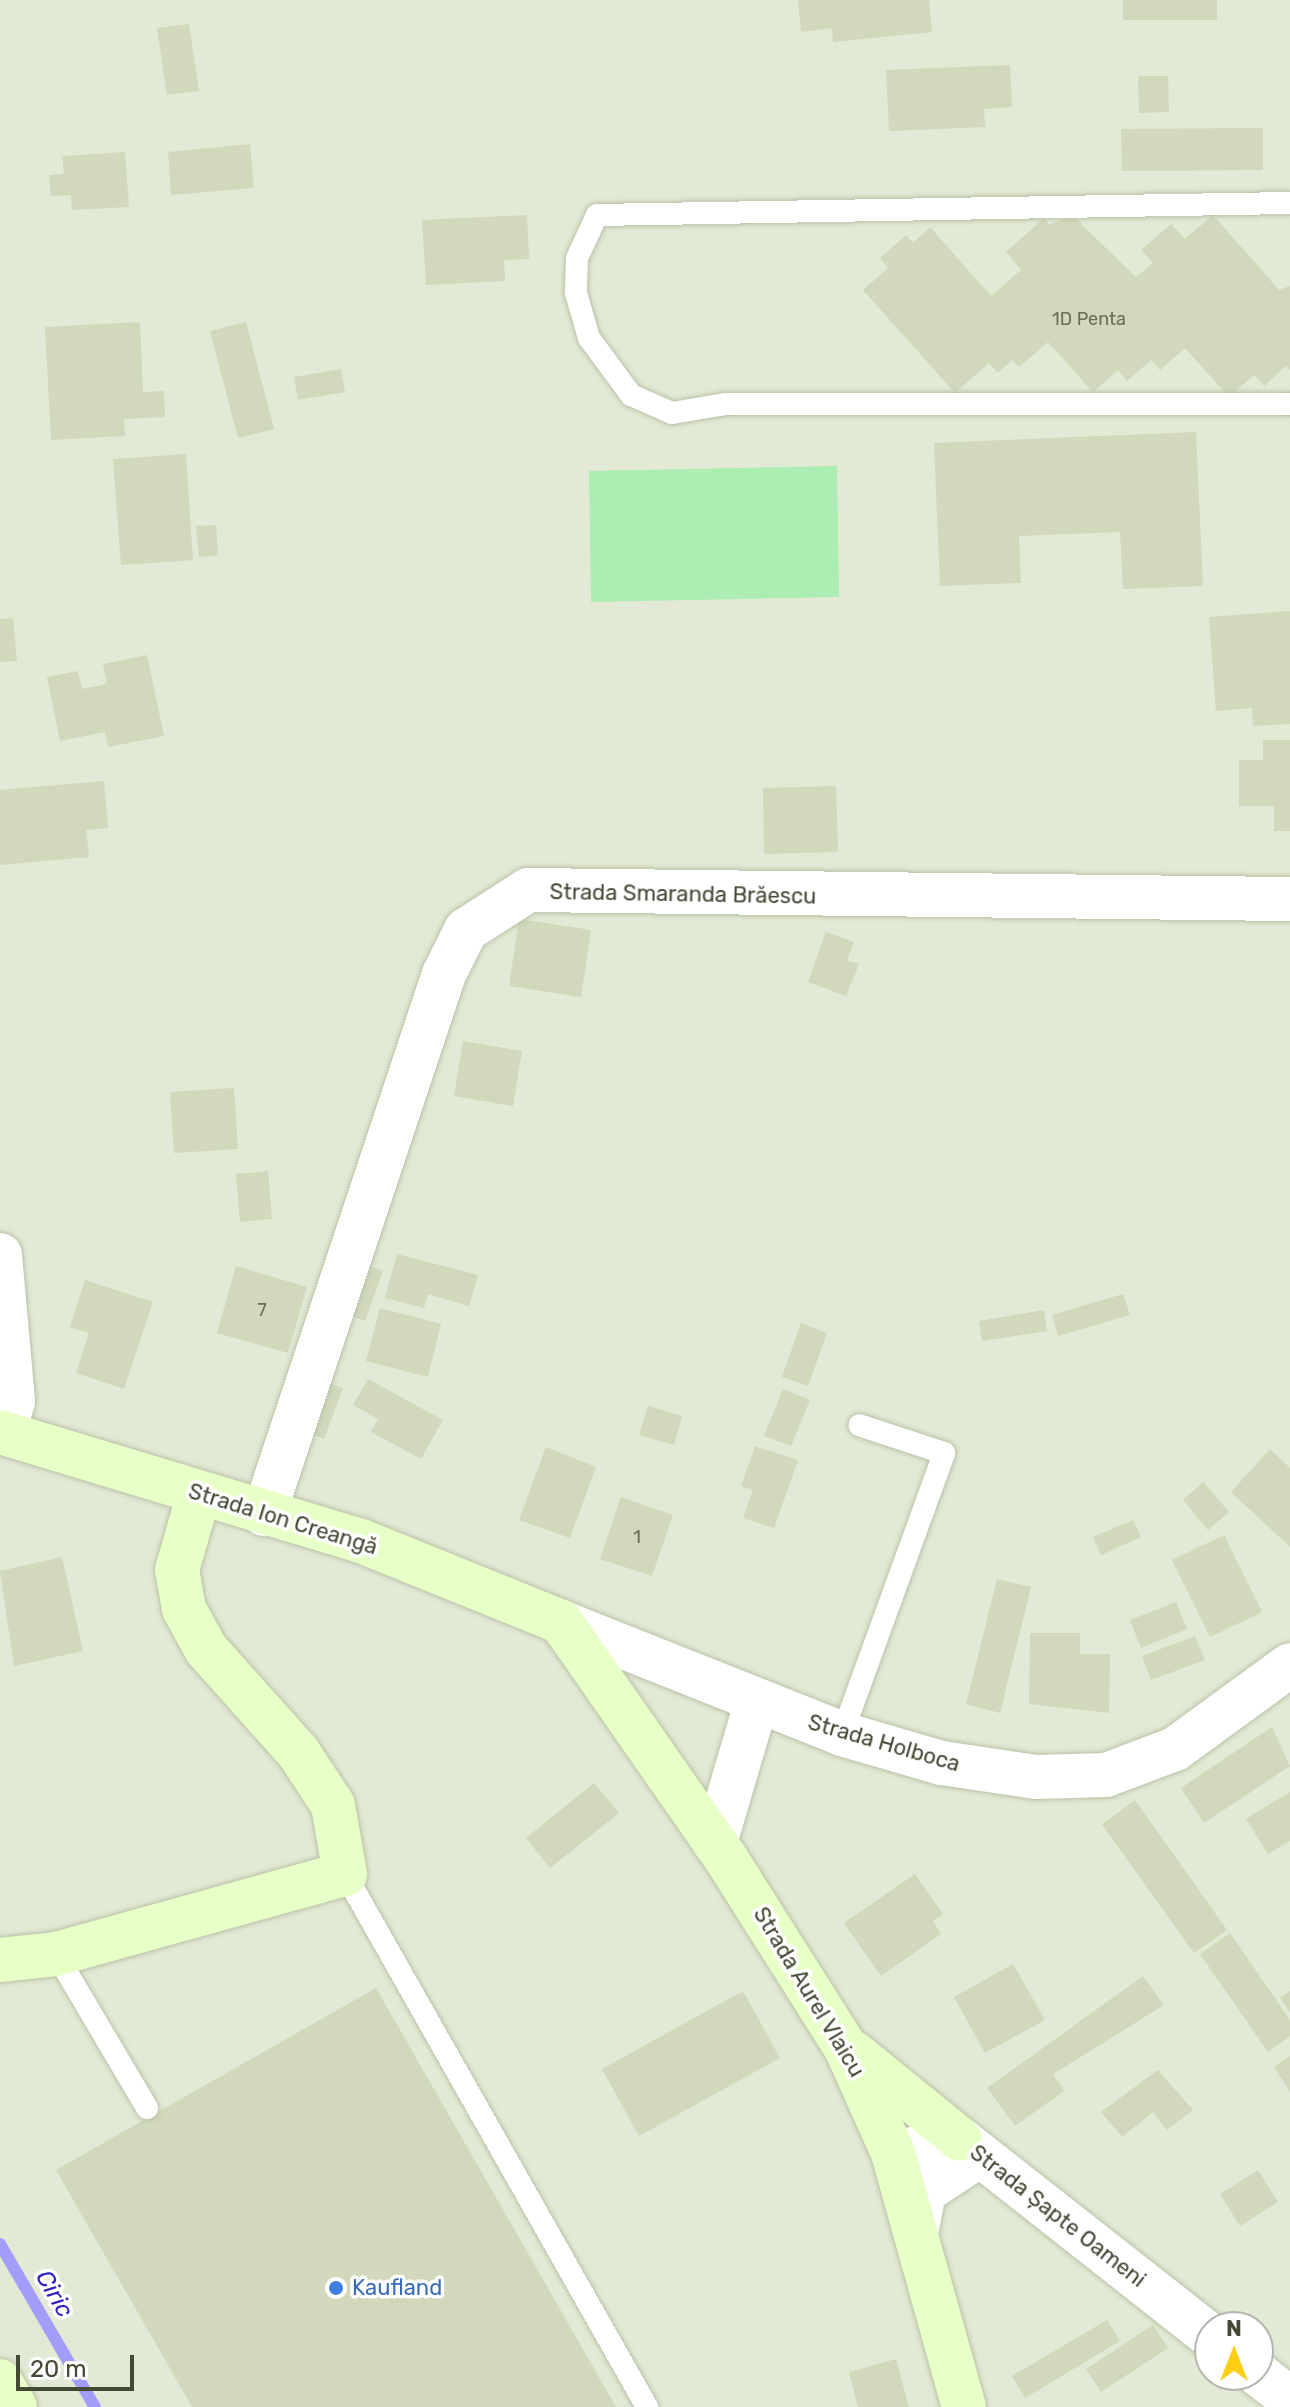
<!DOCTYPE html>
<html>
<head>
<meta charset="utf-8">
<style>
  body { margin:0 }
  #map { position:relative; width:1290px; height:2407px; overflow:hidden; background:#f0f5e7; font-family:Rubik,sans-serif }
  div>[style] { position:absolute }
  .residential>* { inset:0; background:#e2e9d4 }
  .green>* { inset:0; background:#abedb2 }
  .stream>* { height:12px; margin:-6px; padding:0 6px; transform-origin:6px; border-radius:6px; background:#a29df8 }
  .building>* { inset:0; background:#d1d8bb }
  .roads { filter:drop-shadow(0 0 2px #bac2a8) drop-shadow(0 0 2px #bac2a8) }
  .lane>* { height:22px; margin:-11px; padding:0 11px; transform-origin:11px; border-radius:11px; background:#fff }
  .street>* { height:44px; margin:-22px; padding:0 22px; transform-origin:22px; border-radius:22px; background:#fff }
  .secondary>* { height:44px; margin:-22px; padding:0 22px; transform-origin:22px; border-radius:22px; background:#e8ffc7 }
  .dots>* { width:22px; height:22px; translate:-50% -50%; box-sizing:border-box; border:4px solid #fff; border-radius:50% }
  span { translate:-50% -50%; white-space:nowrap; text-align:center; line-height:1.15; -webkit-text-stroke:7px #fff; paint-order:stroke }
  .number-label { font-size:18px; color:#676d56 }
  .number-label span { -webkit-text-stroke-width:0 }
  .street-label { font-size:22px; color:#444935 }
  .shop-label { font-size:22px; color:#366cbe }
  .left { translate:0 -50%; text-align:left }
  .water-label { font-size:24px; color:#2d22c0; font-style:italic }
  .north { position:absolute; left:1194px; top:2311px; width:80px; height:80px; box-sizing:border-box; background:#fff; border:2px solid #b4b6ae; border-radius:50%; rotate:0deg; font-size:22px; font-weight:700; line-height:32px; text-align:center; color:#444935 }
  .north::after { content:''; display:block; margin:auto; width:28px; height:36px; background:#ffce14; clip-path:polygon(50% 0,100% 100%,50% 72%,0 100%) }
  .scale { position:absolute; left:16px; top:2355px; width:118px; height:36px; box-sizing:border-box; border:4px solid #444935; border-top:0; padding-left:10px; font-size:24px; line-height:28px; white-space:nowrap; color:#444935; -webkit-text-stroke:6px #fff; paint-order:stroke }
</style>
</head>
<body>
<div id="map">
  <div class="residential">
    <div style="clip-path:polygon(evenodd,0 0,1290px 0,1290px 2407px,0 2407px,0 0,1210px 2327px,1258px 2327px,1258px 2375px,1210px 2375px,1210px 2327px)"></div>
  </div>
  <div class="green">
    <div style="clip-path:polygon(837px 466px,839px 597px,591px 602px,589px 471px)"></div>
  </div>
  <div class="stream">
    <div style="left:0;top:2244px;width:189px;rotate:59.8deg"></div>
  </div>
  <div class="building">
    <div style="clip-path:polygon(798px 0,929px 0,932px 32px,833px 42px,832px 28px,801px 32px)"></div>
    <div style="clip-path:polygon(1123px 0,1217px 0,1217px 20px,1123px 20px)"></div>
    <div style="clip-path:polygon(189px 24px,199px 91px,167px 95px,157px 28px)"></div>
    <div style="clip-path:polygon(1010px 65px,1012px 107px,984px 109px,985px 127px,889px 131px,886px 70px)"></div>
    <div style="clip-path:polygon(1138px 76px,1168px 76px,1169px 112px,1139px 113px)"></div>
    <div style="clip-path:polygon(1263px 128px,1263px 170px,1122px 171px,1121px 129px)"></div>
    <div style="clip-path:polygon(250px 144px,254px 188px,171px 195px,168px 152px)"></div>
    <div style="clip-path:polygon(125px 152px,129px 207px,72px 210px,71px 195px,51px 196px,49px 175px,64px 174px,62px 156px)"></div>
    <div style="clip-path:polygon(527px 215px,529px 259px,504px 260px,505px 281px,426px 285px,422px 220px)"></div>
    <div style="clip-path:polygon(1213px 215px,1279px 290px,1290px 286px,1290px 370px,1286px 366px,1264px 386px,1254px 375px,1229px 397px,1185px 348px,1160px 370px,1151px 360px,1127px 381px,1118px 370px,1093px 392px,1048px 342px,1019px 367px,1012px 360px,998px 373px,989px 363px,955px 393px,863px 290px,888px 268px,880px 258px,906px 235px,913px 243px,930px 227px,991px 296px,1021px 270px,1006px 252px,1044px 218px,1049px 225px,1073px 216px,1136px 277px,1153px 263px,1141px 250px,1171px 224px,1185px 239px)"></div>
    <div style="clip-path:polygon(140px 322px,143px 392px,164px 391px,165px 417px,124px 419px,125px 436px,51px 440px,45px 327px)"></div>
    <div style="clip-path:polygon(246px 322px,274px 429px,238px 438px,210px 331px)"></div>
    <div style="clip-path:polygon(341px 369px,345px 392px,298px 400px,294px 377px)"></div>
    <div style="clip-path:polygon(1196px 432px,1203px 586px,1123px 589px,1120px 532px,1019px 536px,1021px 583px,940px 586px,934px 443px)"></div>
    <div style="clip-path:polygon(186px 454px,193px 560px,121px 565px,113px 459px)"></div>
    <div style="clip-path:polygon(216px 525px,218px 555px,199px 557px,196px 526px)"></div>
    <div style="clip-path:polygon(1290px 611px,1290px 724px,1253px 726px,1252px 708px,1216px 711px,1209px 617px)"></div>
    <div style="clip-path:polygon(13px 618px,17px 661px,0 662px,0 619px)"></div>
    <div style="clip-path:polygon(147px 655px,164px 736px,108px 747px,105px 732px,60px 741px,47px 677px,78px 671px,82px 689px,107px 684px,103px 664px)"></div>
    <div style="clip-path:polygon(1263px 740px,1290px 740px,1290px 831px,1274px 831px,1274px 806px,1239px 806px,1239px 760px,1263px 760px)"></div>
    <div style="clip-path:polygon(104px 781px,108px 828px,86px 830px,89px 857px,0 865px,0 790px)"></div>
    <div style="clip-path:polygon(836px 786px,838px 852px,764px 854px,763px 788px)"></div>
    <div style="clip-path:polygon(519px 919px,591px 930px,581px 997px,509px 986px)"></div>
    <div style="clip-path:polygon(826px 932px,854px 942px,847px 960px,859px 964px,846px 996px,808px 982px)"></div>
    <div style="clip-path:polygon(463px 1041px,522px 1051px,513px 1106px,454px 1096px)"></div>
    <div style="clip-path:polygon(234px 1088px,238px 1149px,174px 1153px,170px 1092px)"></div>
    <div style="clip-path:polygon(268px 1171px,272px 1219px,240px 1222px,236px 1174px)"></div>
    <div style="clip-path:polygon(397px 1254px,478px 1275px,469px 1306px,428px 1294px,424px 1308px,385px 1298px)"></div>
    <div style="clip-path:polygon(354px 1260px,383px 1271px,365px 1321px,336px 1311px)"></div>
    <div style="clip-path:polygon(236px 1266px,307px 1287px,288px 1353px,217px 1333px)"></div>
    <div style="clip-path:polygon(85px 1280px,153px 1302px,124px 1389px,76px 1373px,89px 1333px,70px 1327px)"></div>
    <div style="clip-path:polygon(1123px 1294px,1130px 1315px,1058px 1336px,1052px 1315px)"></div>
    <div style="clip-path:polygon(380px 1308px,441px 1324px,428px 1377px,366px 1361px)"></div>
    <div style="clip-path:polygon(1044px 1310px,1047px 1331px,982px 1341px,979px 1321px)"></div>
    <div style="clip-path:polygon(801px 1323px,827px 1333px,808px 1386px,782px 1377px)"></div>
    <div style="clip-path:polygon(318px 1379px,343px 1388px,324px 1439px,300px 1430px)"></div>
    <div style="clip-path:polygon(368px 1379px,443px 1420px,421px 1459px,371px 1432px,378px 1419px,353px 1405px)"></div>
    <div style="clip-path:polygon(783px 1389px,810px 1400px,791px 1446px,764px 1436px)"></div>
    <div style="clip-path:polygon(648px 1406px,682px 1416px,674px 1445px,639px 1435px)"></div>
    <div style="clip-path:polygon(755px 1446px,798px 1460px,774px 1528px,743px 1518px,753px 1490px,741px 1486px)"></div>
    <div style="clip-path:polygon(546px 1447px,596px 1467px,570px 1538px,519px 1520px)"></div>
    <div style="clip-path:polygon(1270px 1449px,1290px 1468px,1290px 1547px,1231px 1492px)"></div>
    <div style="clip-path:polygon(1203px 1482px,1229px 1512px,1208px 1530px,1183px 1500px)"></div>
    <div style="clip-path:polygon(621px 1497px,673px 1515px,652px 1576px,600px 1559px)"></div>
    <div style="clip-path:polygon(1133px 1520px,1141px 1537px,1101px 1555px,1093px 1537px)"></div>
    <div style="clip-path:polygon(1224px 1535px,1262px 1612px,1210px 1637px,1172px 1560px)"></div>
    <div style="clip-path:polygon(62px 1557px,83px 1651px,14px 1666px,0 1571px)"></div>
    <div style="clip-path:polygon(997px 1579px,1031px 1587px,1000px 1713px,966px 1704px)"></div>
    <div style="clip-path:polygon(1176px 1602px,1187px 1629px,1141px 1648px,1130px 1620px)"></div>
    <div style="clip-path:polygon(1030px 1633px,1080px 1633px,1080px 1654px,1110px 1654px,1109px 1713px,1029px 1704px)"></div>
    <div style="clip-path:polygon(1195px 1636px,1205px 1660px,1151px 1680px,1142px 1656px)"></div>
    <div style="clip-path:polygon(1272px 1727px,1290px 1766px,1204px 1823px,1181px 1788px)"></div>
    <div style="clip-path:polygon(594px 1783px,619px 1813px,550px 1868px,526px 1838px)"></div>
    <div style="clip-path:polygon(1290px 1792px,1290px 1841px,1268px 1854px,1246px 1819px)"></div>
    <div style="clip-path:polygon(1135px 1800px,1227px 1930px,1194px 1953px,1102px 1824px)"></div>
    <div style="clip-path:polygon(915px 1874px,943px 1914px,933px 1921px,941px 1934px,881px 1976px,844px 1923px)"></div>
    <div style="clip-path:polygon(1230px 1933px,1290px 2020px,1290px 2036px,1268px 2052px,1200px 1954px)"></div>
    <div style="clip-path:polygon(1013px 1964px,1045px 2020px,985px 2053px,954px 1997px)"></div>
    <div style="clip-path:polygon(1143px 1976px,1164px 2005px,1053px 2074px,1064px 2091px,1015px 2126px,987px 2088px)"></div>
    <div style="clip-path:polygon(376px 1988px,616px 2407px,192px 2407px,56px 2170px)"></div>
    <div style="clip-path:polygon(743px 1991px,780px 2058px,639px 2136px,602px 2069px)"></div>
    <div style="clip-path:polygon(1290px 1991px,1290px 2012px,1280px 1998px)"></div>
    <div style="clip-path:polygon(1290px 2056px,1290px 2092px,1274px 2067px)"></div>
    <div style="clip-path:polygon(1158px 2070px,1193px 2110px,1167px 2130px,1153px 2112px,1122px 2137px,1101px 2112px)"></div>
    <div style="clip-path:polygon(1258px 2170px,1278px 2202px,1240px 2226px,1220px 2194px)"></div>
    <div style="clip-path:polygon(1107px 2320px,1120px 2341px,1025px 2398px,1012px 2376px)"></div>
    <div style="clip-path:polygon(1153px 2325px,1168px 2348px,1101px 2392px,1086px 2369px)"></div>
    <div style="clip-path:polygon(896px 2359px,909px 2407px,858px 2407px,849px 2372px)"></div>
  </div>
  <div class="roads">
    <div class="lane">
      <div style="left:1290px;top:203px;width:693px;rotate:179.01deg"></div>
      <div style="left:597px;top:215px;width:47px;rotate:114.9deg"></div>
      <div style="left:577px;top:258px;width:35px;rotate:92deg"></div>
      <div style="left:576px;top:293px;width:47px;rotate:73.9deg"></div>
      <div style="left:589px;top:338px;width:71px;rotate:53.6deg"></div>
      <div style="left:631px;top:395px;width:45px;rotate:23.7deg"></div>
      <div style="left:672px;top:413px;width:55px;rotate:-9.5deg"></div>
      <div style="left:726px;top:404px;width:564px"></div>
      <div style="left:842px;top:1734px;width:299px;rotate:-70deg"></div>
      <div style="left:944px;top:1453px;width:89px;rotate:-161.8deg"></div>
      <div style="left:345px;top:1874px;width:613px;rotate:60.46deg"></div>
      <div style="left:56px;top:1954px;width:179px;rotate:59.4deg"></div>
    </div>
    <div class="street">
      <div style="left:0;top:1255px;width:147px;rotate:84.9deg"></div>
      <div style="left:13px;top:1401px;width:33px;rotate:106deg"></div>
      <div style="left:264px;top:1514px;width:569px;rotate:-71.57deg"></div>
      <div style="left:444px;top:974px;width:49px;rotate:-63.4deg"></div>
      <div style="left:466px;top:930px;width:74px;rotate:-32.8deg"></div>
      <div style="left:528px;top:890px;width:762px;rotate:0.68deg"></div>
      <div style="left:561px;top:1622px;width:302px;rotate:21.7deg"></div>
      <div style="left:842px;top:1734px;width:104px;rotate:16.2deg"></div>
      <div style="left:942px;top:1763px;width:95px;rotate:8.5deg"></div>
      <div style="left:1036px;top:1777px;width:70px;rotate:-1.6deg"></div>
      <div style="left:1106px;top:1775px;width:74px;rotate:-20.6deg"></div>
      <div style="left:1175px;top:1749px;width:142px;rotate:-36.1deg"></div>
      <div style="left:715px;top:1843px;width:145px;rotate:-73.6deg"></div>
      <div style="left:893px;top:2153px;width:68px;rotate:-11.8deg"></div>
      <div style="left:960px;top:2139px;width:318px;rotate:38.2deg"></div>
      <div style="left:916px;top:2234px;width:43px;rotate:-79.2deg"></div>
      <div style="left:924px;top:2192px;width:67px;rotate:-33.5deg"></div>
      <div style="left:1258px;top:2374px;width:41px;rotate:38deg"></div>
    </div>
    <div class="secondary">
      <div style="left:0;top:1432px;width:377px;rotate:16.8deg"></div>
      <div style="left:361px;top:1541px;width:216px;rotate:22deg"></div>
      <div style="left:561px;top:1622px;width:290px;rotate:55.1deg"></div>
      <div style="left:727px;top:1860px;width:222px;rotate:57.7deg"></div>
      <div style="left:846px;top:2048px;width:115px;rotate:65.9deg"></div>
      <div style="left:893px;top:2153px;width:264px;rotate:74.4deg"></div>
      <div style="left:0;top:1960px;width:56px;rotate:-6.1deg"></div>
      <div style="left:56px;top:1954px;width:300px;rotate:-15.5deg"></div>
      <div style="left:345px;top:1874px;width:70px;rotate:-99.9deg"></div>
      <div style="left:333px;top:1805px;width:64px;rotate:-123.4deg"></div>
      <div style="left:298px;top:1752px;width:138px;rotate:-131.8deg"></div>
      <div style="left:206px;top:1649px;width:46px;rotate:-118.8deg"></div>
      <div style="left:184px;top:1609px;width:40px;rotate:-100deg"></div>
      <div style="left:177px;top:1570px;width:79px;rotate:-73.9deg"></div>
      <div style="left:854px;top:2053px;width:136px;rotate:39.1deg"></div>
      <div style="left:0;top:2381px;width:30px;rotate:60deg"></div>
    </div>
  </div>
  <div class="dots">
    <div style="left:336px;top:2288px;background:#3f7fe0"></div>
  </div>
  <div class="number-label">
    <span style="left:1089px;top:319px">1D Penta</span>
    <span style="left:262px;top:1310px">7</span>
    <span style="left:637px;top:1537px">1</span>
  </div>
  <div class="street-label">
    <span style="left:683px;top:894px;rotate:1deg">Strada Smaranda Brăescu</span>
    <span style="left:283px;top:1519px;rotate:17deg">Strada Ion Creangă</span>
    <span style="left:884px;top:1743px;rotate:16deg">Strada Holboca</span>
    <span style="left:809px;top:1992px;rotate:59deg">Strada Aurel Vlaicu</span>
    <span style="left:1058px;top:2216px;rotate:38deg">Strada Șapte Oameni</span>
  </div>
  <div class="shop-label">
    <span class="left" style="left:352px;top:2288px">Kaufland</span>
  </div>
  <div class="water-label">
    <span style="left:54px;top:2294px;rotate:60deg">Ciric</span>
  </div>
  <div class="north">N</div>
  <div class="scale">20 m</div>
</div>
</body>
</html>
